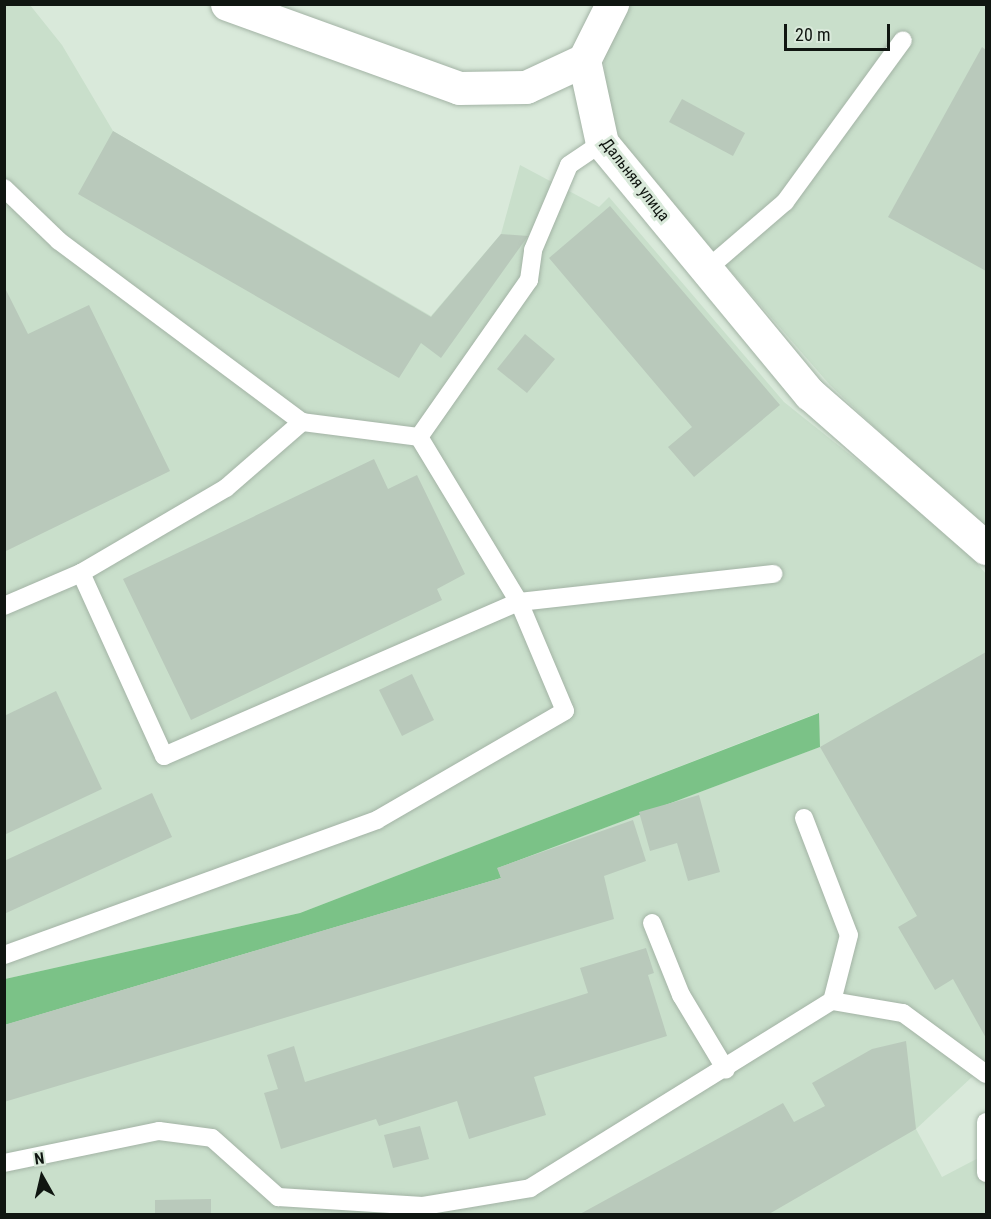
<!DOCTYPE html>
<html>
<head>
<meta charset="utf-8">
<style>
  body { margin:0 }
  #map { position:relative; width:991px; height:1219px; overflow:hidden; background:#d9e9da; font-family:"Roboto Condensed",sans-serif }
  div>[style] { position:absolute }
  .built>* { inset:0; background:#c9dfcb }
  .forest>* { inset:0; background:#7bc287 }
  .building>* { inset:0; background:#b9c9bb }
  .roads { filter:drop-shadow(0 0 2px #a3b3a5) drop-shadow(0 0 2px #a3b3a5) }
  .service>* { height:18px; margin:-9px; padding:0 9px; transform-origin:9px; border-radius:9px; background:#fff }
  .minor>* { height:33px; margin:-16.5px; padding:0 16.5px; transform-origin:16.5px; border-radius:16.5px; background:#fff }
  span { translate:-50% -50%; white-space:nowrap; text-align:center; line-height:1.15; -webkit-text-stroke:6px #d9e9da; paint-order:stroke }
  .street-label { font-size:16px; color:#101611 }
  .frame { position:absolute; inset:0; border:6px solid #101611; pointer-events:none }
  .north { position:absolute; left:12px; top:1147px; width:60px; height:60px; -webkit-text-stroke:4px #d9e9da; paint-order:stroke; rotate:352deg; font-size:16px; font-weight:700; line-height:24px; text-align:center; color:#101611 }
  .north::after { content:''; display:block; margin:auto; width:21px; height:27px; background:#101611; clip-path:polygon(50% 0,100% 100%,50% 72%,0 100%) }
  .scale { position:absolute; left:784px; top:24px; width:106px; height:27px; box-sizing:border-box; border:3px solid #101611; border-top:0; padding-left:8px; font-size:18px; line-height:21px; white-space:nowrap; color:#101611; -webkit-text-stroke:4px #d9e9da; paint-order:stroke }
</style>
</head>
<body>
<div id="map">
  <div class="built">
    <div style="clip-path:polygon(5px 5px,30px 5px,62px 45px,113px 131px,431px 316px,501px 234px,520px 165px,599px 207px,609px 197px,784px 402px,957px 540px,986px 574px,986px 1064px,916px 1129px,942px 1177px,986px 1154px,986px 1214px,5px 1214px,5px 1025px,500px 878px,497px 868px,820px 747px,818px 713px,300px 913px,5px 979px)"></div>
    <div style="clip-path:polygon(631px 5px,986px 5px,986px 533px,830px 385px,620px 144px,606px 100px,604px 56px)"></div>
  </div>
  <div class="forest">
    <div style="clip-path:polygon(819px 713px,820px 747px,498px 868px,501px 878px,5px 1025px,5px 979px,300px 913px)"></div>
  </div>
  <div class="building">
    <div style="clip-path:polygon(982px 47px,986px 50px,986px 271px,888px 217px)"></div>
    <div style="clip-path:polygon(682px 99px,745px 133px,733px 156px,669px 122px)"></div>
    <div style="clip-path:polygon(113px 131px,431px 317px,501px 234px,528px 236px,441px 358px,421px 343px,399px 378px,78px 194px)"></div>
    <div style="clip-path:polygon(610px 206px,780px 405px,694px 477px,668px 447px,692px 427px,549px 258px)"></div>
    <div style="clip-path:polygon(4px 286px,28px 334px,89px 305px,170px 471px,4px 552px)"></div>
    <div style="clip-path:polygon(525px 334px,555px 359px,527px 393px,497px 369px)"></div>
    <div style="clip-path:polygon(374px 459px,388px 489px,417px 475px,465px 574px,437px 589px,442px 600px,191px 720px,123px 579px)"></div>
    <div style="clip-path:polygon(986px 652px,986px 1038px,953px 979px,935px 990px,898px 927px,917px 916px,820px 747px)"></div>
    <div style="clip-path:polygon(412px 674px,434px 720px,402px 736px,379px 690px)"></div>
    <div style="clip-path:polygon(56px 691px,102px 789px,4px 835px,4px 716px)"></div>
    <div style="clip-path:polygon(152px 793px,172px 837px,4px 914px,4px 861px)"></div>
    <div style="clip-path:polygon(699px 795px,720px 872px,688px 881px,677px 843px,650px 851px,639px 812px)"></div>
    <div style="clip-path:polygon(633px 820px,646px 861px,604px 876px,614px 919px,4px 1102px,4px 1025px,501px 878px,497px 868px)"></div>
    <div style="clip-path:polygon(646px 948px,654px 973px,648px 975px,667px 1036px,534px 1077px,546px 1115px,469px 1139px,457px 1101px,379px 1126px,376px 1119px,281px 1149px,264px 1093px,278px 1089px,267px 1055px,294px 1046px,305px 1082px,588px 993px,580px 968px)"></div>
    <div style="clip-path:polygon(906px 1041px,916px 1129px,769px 1214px,580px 1214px,783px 1103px,794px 1122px,825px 1106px,812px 1083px,872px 1049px)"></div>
    <div style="clip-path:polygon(420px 1126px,429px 1159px,393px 1168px,384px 1135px)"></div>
    <div style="clip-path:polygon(211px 1199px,211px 1214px,155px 1214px,155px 1200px)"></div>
  </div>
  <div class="roads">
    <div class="service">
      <div style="left:4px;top:188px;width:76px;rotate:43.9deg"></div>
      <div style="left:59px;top:241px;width:303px;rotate:36.7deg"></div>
      <div style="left:302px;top:422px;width:118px;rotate:7.3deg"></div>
      <div style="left:419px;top:437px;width:192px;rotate:-55deg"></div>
      <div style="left:529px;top:280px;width:30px;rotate:-82deg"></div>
      <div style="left:533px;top:250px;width:92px;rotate:-67deg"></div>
      <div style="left:569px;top:165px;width:40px;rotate:-34deg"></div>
      <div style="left:707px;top:269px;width:103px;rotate:-40.7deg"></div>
      <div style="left:785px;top:202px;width:200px;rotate:-53.9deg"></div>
      <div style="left:419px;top:437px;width:193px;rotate:58.8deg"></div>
      <div style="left:519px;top:602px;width:256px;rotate:-6.3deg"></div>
      <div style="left:81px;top:573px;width:168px;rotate:-30.4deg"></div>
      <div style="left:226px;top:488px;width:101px;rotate:-41deg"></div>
      <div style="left:4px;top:606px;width:84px;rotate:-23.2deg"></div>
      <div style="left:81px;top:573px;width:201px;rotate:65.6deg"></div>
      <div style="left:164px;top:756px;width:387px;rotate:-23.5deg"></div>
      <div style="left:519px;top:602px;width:118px;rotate:67.1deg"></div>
      <div style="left:565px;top:711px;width:217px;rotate:149.9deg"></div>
      <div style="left:377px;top:820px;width:397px;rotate:160.1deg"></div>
      <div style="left:804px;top:818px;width:125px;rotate:69deg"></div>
      <div style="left:849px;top:935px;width:68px;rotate:104.4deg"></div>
      <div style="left:652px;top:923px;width:78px;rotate:68.1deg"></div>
      <div style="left:681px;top:995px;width:87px;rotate:59deg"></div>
      <div style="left:986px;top:1122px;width:51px;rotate:90deg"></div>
      <div style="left:4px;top:1163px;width:158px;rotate:-11.7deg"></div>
      <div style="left:159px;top:1131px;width:53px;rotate:7.5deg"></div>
      <div style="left:212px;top:1138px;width:89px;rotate:41.8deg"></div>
      <div style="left:278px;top:1197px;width:145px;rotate:3.6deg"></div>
      <div style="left:423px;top:1206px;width:109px;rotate:-9.5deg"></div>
      <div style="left:530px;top:1188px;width:355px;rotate:-31.8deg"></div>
      <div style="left:832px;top:1001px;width:72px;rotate:9.6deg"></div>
      <div style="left:903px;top:1013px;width:103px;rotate:36.3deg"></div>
    </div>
    <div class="minor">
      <div style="left:227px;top:4px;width:247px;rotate:19.9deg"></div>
      <div style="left:459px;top:88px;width:67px;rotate:-0.9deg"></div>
      <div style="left:526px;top:87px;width:64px;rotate:-25deg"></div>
      <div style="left:584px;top:60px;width:85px;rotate:77.8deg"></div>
      <div style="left:602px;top:143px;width:326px;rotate:50.4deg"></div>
      <div style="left:810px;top:394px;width:234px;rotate:41.2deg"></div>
      <div style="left:584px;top:60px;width:63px;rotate:-63.4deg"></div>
    </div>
  </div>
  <div class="street-label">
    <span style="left:635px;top:180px;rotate:52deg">Дальняя улица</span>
  </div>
  <div class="frame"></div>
  <div class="north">N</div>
  <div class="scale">20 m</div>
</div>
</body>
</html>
